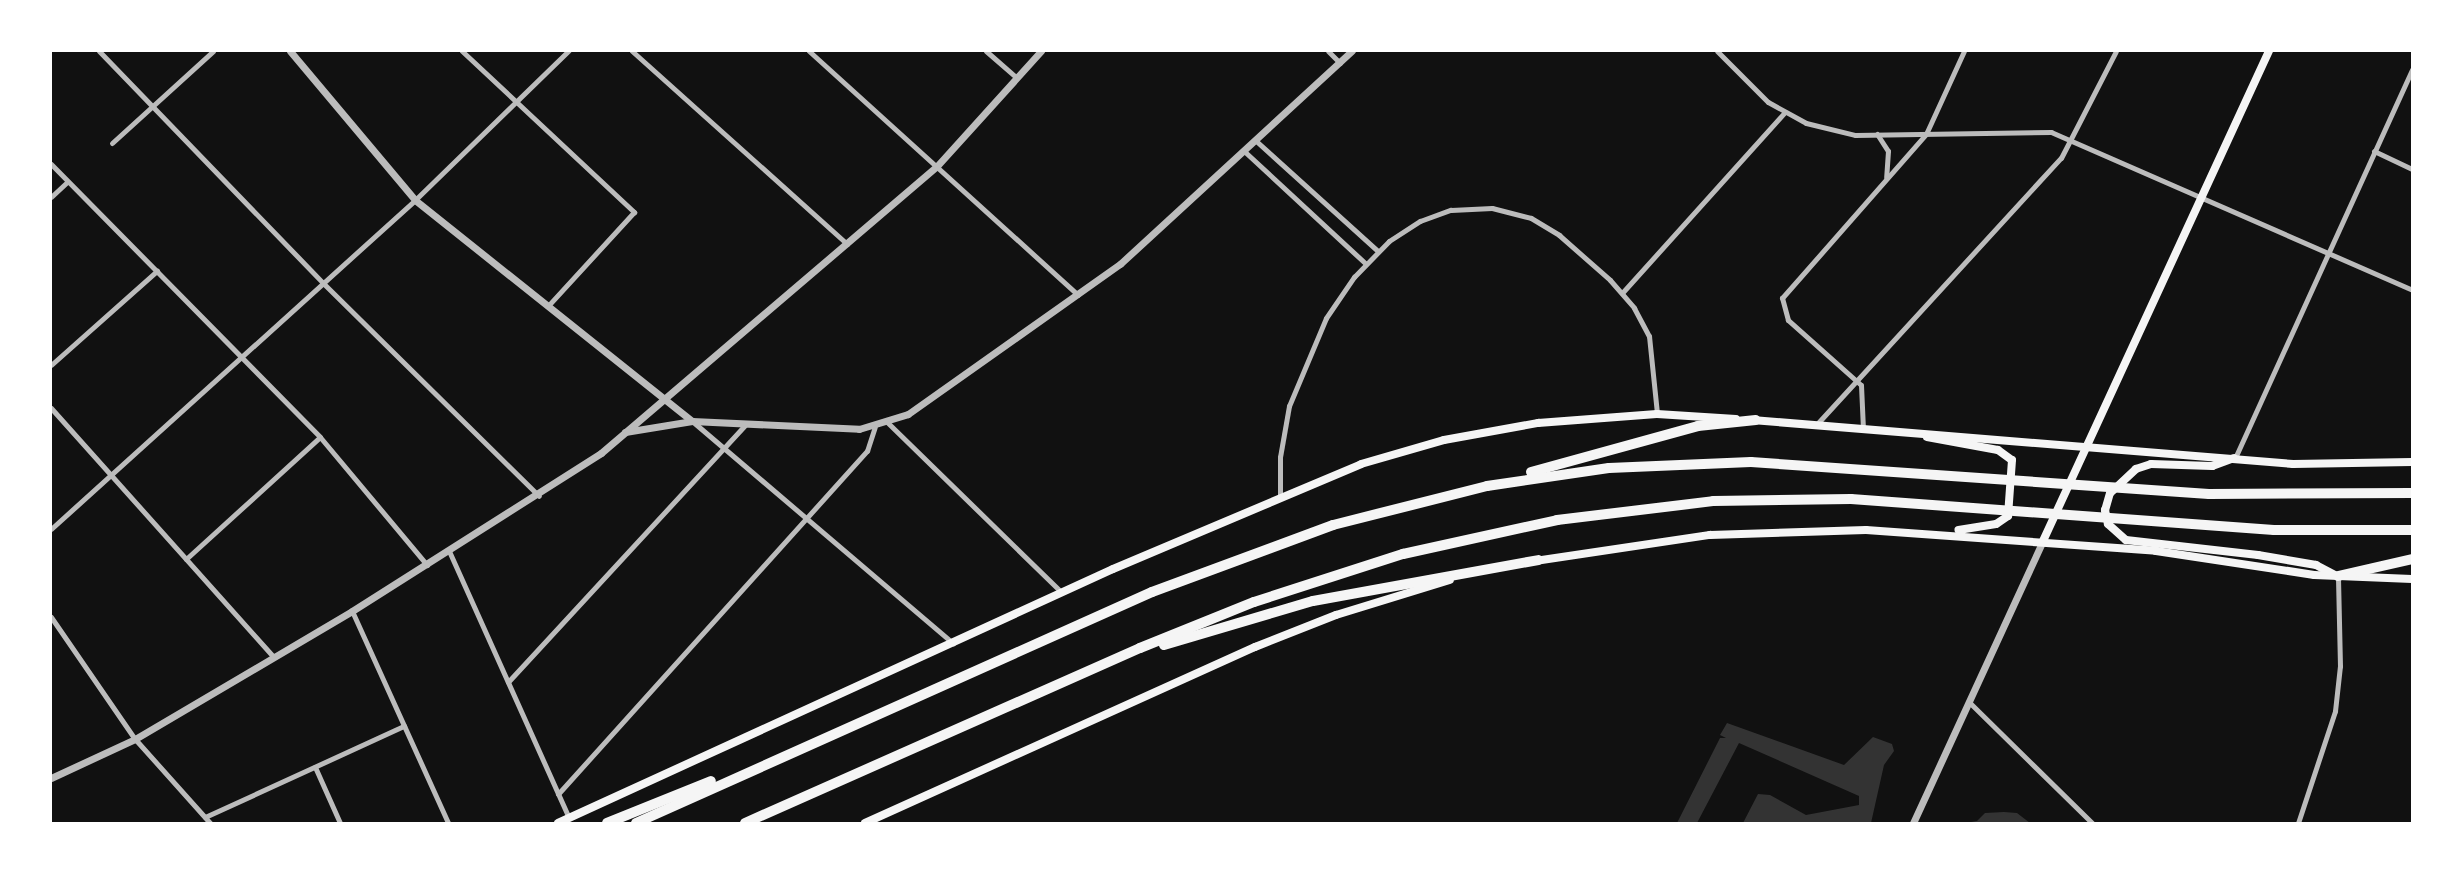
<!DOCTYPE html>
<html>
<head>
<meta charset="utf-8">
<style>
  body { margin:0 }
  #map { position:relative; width:2463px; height:874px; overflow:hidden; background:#111; font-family:Arial,sans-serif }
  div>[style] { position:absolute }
  .water>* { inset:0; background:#333 }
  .minor>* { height:5px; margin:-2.5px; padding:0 2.5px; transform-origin:2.5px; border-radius:2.5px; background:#bcbcbc }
  .tertiary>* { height:7px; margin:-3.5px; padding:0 3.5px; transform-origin:3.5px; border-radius:3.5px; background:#bcbcbc }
  .secondary>* { height:8px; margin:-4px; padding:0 4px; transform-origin:4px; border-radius:4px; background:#f5f5f5 }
  .motorway>* { height:10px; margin:-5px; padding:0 5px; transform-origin:5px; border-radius:5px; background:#f5f5f5 }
  span { translate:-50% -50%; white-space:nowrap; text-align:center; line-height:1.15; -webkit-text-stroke:6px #fff; paint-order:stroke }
  .frame { position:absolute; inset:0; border:52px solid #fff; pointer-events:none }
</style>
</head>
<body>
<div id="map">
  <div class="water">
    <div style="clip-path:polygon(1727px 723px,1844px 765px,1873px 737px,1892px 744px,1894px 751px,1884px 765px,1871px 823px,1743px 823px,1758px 794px,1770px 795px,1806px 815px,1859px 805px,1859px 796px,1739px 743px,1697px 823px,1677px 823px,1720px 738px,1726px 738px,1720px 735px)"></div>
    <div style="clip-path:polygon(2004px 812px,2017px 813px,2030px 823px,1965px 823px,1977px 821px,1985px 813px)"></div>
  </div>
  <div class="minor">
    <div style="left:99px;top:51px;width:322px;rotate:46deg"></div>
    <div style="left:323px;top:283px;width:303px;rotate:44.6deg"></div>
    <div style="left:462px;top:51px;width:236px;rotate:43.1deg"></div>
    <div style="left:634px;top:212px;width:127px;rotate:132.5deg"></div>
    <div style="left:632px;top:51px;width:289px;rotate:41.9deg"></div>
    <div style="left:809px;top:51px;width:363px;rotate:42.2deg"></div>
    <div style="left:986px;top:51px;width:41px;rotate:41.1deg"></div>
    <div style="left:1328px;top:51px;width:17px;rotate:45deg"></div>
    <div style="left:1717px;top:51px;width:72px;rotate:45deg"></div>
    <div style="left:1768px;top:102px;width:43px;rotate:28.9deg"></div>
    <div style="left:1806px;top:123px;width:50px;rotate:13.8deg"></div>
    <div style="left:1855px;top:135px;width:196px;rotate:-0.9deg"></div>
    <div style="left:2051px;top:132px;width:394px;rotate:23.6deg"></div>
    <div style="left:1877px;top:134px;width:20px;rotate:57deg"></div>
    <div style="left:1888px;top:151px;width:26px;rotate:94deg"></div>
    <div style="left:1255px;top:140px;width:166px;rotate:42.1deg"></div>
    <div style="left:112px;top:143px;width:137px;rotate:-42.3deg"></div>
    <div style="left:1244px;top:151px;width:166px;rotate:42.8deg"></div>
    <div style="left:2374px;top:151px;width:42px;rotate:25.3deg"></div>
    <div style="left:51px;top:164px;width:383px;rotate:45.4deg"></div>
    <div style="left:320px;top:437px;width:167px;rotate:50.1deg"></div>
    <div style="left:51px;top:197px;width:22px;rotate:-43deg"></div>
    <div style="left:1622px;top:293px;width:242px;rotate:-48deg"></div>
    <div style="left:51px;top:365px;width:142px;rotate:-41.6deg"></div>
    <div style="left:51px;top:408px;width:333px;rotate:48.2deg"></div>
    <div style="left:692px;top:421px;width:343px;rotate:40.4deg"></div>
    <div style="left:888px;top:423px;width:242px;rotate:44.3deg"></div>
    <div style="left:1816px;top:425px;width:362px;rotate:-47.5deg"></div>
    <div style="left:2061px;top:158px;width:120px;rotate:-62.8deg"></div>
    <div style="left:1863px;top:429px;width:44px;rotate:-92.6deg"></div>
    <div style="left:1861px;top:385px;width:98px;rotate:-138.3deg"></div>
    <div style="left:1788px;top:320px;width:23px;rotate:-105deg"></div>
    <div style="left:1782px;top:298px;width:218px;rotate:-48.7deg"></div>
    <div style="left:1926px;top:134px;width:91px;rotate:-65.4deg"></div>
    <div style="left:2235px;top:458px;width:427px;rotate:-65.5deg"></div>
    <div style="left:1280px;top:496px;width:39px;rotate:-90deg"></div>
    <div style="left:1280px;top:457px;width:52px;rotate:-80deg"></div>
    <div style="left:1289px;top:406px;width:95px;rotate:-67.2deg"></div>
    <div style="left:1326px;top:318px;width:50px;rotate:-55.7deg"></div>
    <div style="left:1354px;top:277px;width:50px;rotate:-45.8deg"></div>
    <div style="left:1389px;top:241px;width:37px;rotate:-33deg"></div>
    <div style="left:1420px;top:221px;width:33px;rotate:-20deg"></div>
    <div style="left:1451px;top:210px;width:41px;rotate:-2.8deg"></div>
    <div style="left:1492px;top:208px;width:40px;rotate:14.4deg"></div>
    <div style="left:1531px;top:218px;width:33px;rotate:31deg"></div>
    <div style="left:1559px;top:235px;width:68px;rotate:41.4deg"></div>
    <div style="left:1610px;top:280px;width:37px;rotate:49deg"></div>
    <div style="left:1634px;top:308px;width:32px;rotate:62deg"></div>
    <div style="left:1649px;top:336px;width:78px;rotate:84.1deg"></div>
    <div style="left:51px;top:529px;width:491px;rotate:-42.1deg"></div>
    <div style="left:415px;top:200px;width:214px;rotate:-44.2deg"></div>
    <div style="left:449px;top:551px;width:293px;rotate:65.8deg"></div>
    <div style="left:186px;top:559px;width:181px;rotate:-42.3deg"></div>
    <div style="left:352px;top:611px;width:233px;rotate:65.6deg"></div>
    <div style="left:51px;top:617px;width:148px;rotate:55.5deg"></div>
    <div style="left:135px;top:739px;width:113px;rotate:48.2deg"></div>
    <div style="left:508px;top:682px;width:352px;rotate:-47.3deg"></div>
    <div style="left:1969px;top:702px;width:173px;rotate:44.5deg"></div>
    <div style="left:315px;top:767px;width:61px;rotate:65.9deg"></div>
    <div style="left:558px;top:794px;width:462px;rotate:-48deg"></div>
    <div style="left:867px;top:451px;width:25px;rotate:-72deg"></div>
    <div style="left:205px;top:817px;width:219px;rotate:-24.6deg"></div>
    <div style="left:2298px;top:823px;width:118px;rotate:-71.7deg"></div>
    <div style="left:2335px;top:711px;width:45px;rotate:-83.7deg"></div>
    <div style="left:2340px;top:666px;width:90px;rotate:-91.3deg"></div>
  </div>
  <div class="tertiary">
    <div style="left:290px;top:51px;width:194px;rotate:50deg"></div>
    <div style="left:415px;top:200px;width:354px;rotate:38.6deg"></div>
    <div style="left:625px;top:432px;width:68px;rotate:-9.3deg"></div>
    <div style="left:692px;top:421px;width:167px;rotate:2.7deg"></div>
    <div style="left:859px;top:429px;width:51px;rotate:-17deg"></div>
    <div style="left:908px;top:414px;width:260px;rotate:-35.3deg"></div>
    <div style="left:1120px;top:264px;width:315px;rotate:-42.6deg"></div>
    <div style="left:51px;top:778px;width:93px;rotate:-24.9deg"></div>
    <div style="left:135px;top:739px;width:252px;rotate:-30.5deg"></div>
    <div style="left:352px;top:611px;width:295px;rotate:-32.4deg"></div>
    <div style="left:601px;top:453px;width:442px;rotate:-40.5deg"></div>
    <div style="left:937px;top:166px;width:155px;rotate:-47.9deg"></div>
    <div style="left:1913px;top:823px;width:311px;rotate:-65.3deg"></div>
  </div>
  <div class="secondary">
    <div style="left:1752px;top:420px;width:543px;rotate:4.65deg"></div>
    <div style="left:2293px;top:464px;width:119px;rotate:-1deg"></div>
    <div style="left:1927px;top:437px;width:72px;rotate:10.4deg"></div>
    <div style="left:1998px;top:450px;width:17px;rotate:36deg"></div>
    <div style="left:2012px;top:460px;width:56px;rotate:94.1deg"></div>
    <div style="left:2008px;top:516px;width:14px;rotate:146deg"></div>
    <div style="left:1996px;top:524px;width:38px;rotate:171deg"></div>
    <div style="left:2234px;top:458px;width:23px;rotate:160deg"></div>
    <div style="left:2212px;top:466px;width:61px;rotate:-178.1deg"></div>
    <div style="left:2151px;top:464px;width:16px;rotate:162deg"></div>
    <div style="left:2136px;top:469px;width:35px;rotate:137deg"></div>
    <div style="left:2110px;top:493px;width:18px;rotate:106deg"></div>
    <div style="left:2105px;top:510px;width:14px;rotate:78deg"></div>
    <div style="left:2108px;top:524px;width:24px;rotate:42deg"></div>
    <div style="left:2126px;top:540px;width:133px;rotate:6.5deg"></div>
    <div style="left:2258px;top:555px;width:59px;rotate:9.8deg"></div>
    <div style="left:2316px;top:565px;width:21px;rotate:28deg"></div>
    <div style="left:2043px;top:541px;width:540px;rotate:-65.24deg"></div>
    <div style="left:1535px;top:561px;width:177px;rotate:-8.5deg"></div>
    <div style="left:1710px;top:535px;width:156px;rotate:-1.8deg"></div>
    <div style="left:1866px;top:530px;width:291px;rotate:4.1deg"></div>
    <div style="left:2156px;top:551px;width:160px;rotate:8.6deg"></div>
    <div style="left:2314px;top:575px;width:98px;rotate:2.3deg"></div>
    <div style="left:558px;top:823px;width:610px;rotate:-24.59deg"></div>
    <div style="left:1113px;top:569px;width:269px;rotate:-22.9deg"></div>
    <div style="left:1361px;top:464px;width:86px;rotate:-16.1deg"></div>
    <div style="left:1444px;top:440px;width:96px;rotate:-10.3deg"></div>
    <div style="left:1538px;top:423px;width:119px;rotate:-4.3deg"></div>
    <div style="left:1657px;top:414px;width:79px;rotate:3.6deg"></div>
    <div style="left:865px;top:823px;width:428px;rotate:-24.3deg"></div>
    <div style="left:1255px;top:647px;width:87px;rotate:-21.6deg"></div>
    <div style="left:1336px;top:615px;width:119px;rotate:-17.1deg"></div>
  </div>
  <div class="motorway">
    <div style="left:1531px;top:472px;width:173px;rotate:-15.4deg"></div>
    <div style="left:1698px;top:426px;width:58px;rotate:-5.9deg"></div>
    <div style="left:2338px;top:576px;width:76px;rotate:-12.9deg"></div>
    <div style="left:1164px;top:645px;width:155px;rotate:-16.5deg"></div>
    <div style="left:1313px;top:601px;width:229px;rotate:-10.3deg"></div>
    <div style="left:607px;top:823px;width:112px;rotate:-22deg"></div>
    <div style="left:636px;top:823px;width:565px;rotate:-24.12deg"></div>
    <div style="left:1152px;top:592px;width:193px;rotate:-20.3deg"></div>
    <div style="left:1333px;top:525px;width:159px;rotate:-14.2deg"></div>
    <div style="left:1487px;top:486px;width:123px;rotate:-8.4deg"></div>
    <div style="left:1609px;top:468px;width:142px;rotate:-2.4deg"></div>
    <div style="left:1751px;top:462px;width:459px;rotate:4deg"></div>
    <div style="left:2209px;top:494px;width:203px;rotate:-0.3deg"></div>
    <div style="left:745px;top:823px;width:432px;rotate:-23.9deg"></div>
    <div style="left:1140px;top:648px;width:123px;rotate:-22deg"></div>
    <div style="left:1254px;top:602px;width:157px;rotate:-17.9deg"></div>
    <div style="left:1403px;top:554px;width:158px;rotate:-12.4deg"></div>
    <div style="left:1557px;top:520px;width:157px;rotate:-6.9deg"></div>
    <div style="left:1713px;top:501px;width:138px;rotate:-0.8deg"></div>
    <div style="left:1851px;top:499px;width:424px;rotate:4.2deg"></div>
    <div style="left:2274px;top:530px;width:138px"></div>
  </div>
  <div class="frame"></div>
</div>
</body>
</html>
